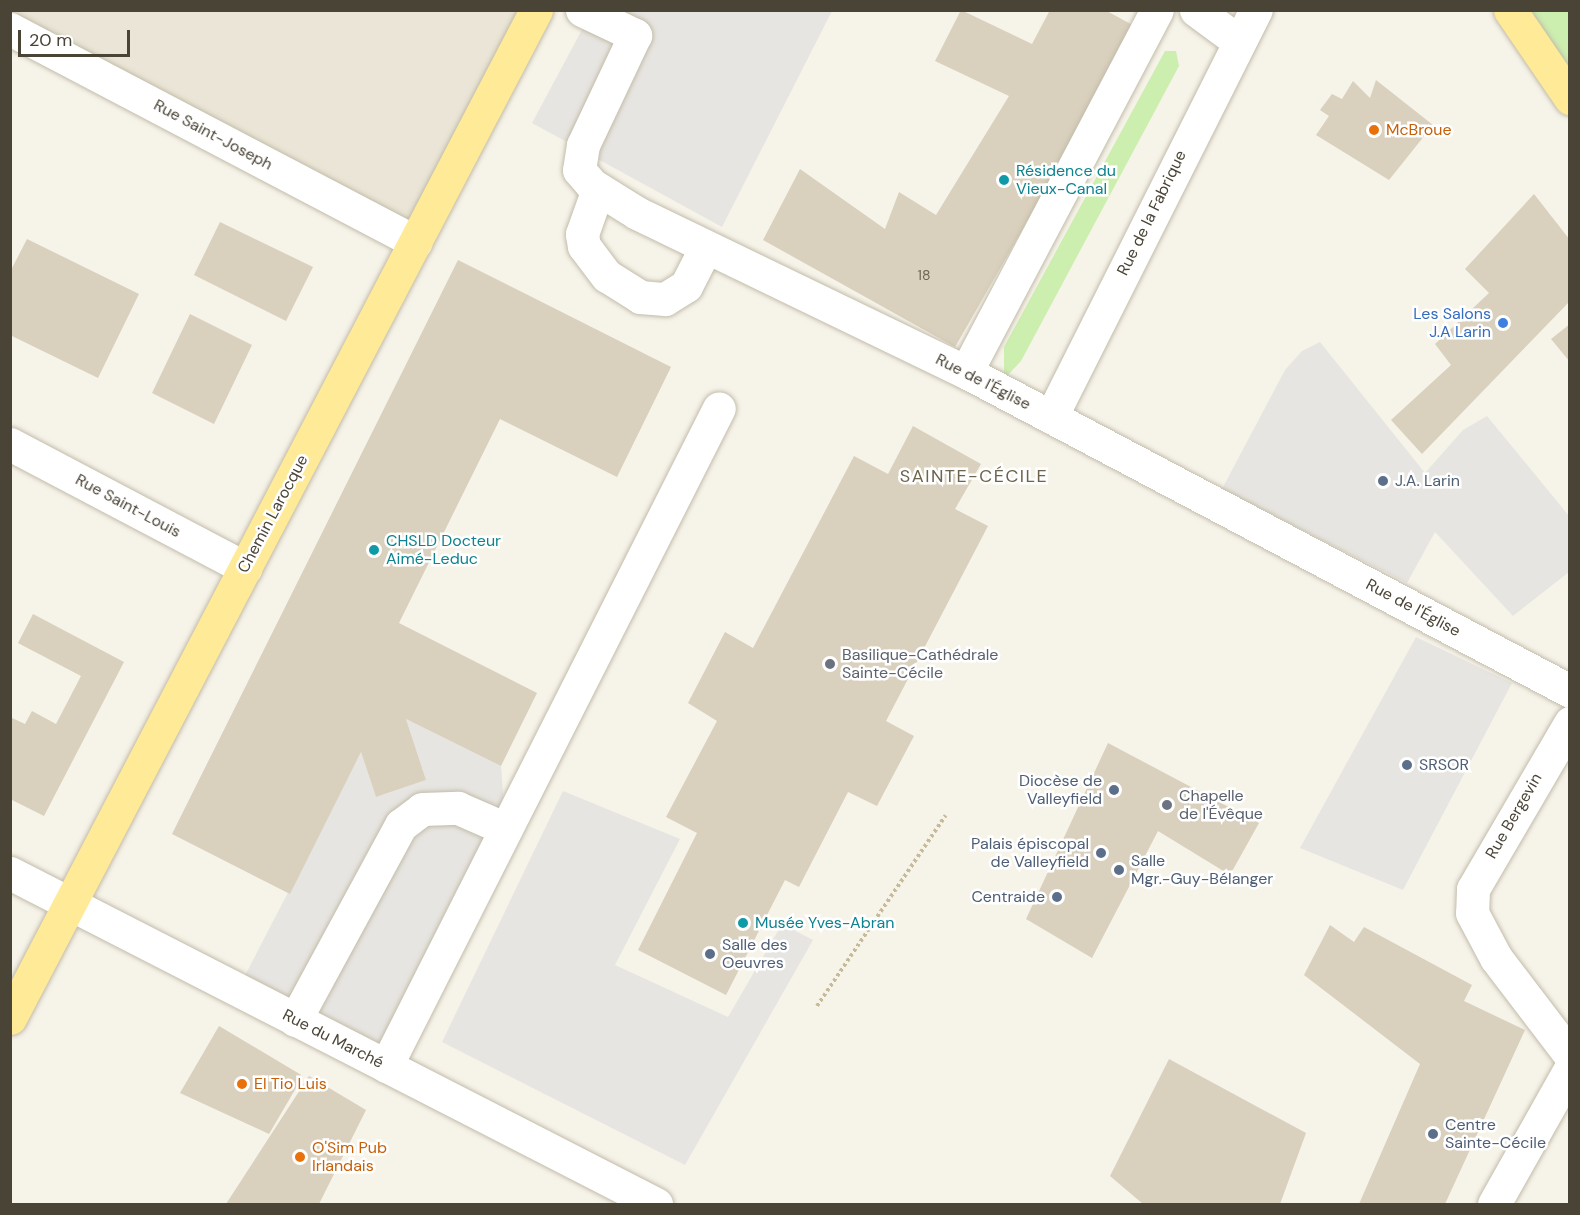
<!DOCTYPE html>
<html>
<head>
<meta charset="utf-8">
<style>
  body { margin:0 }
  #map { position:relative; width:1580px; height:1215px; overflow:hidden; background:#f6f3e9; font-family:"DM Sans",sans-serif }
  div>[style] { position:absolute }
  .residential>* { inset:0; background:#eae5d6 }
  .green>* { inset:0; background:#cceeae }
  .parking>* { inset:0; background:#e7e5e1 }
  .building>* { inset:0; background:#d9d0bd }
  .path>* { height:4px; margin-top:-2px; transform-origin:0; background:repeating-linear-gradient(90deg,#c6ba9a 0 3px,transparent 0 6px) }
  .roads { filter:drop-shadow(0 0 2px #c2bcaa) drop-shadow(0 0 2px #c2bcaa) }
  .minor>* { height:33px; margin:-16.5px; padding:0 16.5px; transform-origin:16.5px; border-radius:16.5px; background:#fff }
  .major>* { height:33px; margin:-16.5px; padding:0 16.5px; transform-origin:16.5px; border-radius:16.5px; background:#ffea98 }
  .dots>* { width:16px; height:16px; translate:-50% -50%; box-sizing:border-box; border:3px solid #fff; border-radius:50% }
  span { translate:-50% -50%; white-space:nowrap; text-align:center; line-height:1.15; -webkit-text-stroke:5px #fff; paint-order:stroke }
  .number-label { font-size:14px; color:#6e6758 }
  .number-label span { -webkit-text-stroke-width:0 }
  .food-label { font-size:16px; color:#c56008 }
  .left { translate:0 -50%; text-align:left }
  .street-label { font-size:16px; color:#4a4436 }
  .culture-label { font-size:16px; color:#0d838f }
  .shop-label { font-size:16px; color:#366cbe }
  .right { translate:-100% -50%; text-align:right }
  .service-label { font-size:16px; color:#4e5e75 }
  .worship-label { font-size:16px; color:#5b616d }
  .neighbourhood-label { font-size:18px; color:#6e634c; letter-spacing:1.5px }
  .frame { position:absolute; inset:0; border:12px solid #4a4436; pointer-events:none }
  .scale { position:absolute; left:18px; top:30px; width:112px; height:27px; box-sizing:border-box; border:3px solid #4a4436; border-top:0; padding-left:8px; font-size:18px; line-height:21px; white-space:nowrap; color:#4a4436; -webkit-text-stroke:4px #fff; paint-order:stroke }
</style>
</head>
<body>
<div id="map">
  <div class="residential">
    <div style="clip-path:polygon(10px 11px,521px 11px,409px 224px)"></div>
  </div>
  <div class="green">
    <div style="clip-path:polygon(1516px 11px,1569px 11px,1569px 83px)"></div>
    <div style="clip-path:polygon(1165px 51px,1176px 51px,1179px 66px,1021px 361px,1004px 379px,1004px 347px)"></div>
  </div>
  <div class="parking">
    <div style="clip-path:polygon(592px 11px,832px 11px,722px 227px,532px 123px)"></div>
    <div style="clip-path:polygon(1320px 342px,1425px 473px,1463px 430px,1487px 416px,1569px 516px,1569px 572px,1513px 616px,1435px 532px,1407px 583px,1222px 489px,1285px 370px,1302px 351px)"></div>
    <div style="clip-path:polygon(1416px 637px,1512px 683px,1403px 890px,1300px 848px)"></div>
    <div style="clip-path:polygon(406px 719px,501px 766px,506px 829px,386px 1066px,239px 987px,361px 752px,376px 797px,426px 780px)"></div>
    <div style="clip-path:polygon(563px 791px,680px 839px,615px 965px,728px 1017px,782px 924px,813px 940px,685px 1165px,442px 1042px)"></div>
  </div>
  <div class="building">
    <div style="clip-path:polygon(961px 10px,1032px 44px,1050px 10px,1105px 10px,1138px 28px,955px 347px,763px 240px,800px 169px,885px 229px,899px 192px,936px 215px,1009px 96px,935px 61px)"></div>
    <div style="clip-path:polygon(1376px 80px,1433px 125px,1389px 180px,1316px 135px,1329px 116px,1320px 110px,1332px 94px,1342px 99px,1353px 81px,1370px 98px)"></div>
    <div style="clip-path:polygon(1534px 194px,1570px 240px,1570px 301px,1422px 454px,1391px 420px,1451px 365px,1435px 344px,1489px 293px,1465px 269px)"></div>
    <div style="clip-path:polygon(220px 222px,313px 267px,286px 321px,194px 275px)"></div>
    <div style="clip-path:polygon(27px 239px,139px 294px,98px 378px,10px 335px,10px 272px)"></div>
    <div style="clip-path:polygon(458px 260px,671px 367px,617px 477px,500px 419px,399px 623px,537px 693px,501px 766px,406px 719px,426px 780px,376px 797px,361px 752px,290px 894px,172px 834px)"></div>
    <div style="clip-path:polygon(190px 314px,252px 345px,214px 424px,152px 393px)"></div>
    <div style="clip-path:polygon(1570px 324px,1570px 362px,1551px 339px)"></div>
    <div style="clip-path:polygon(913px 426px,981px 464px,955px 509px,988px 526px,886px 721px,914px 736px,877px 806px,848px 792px,799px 887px,785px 880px,726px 995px,638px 950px,697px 833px,666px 817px,717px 721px,688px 703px,725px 632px,753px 648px,854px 456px,888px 474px)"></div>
    <div style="clip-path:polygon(33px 614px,124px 662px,44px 816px,10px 799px,10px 717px,25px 724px,32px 711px,56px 724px,81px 676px,18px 643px)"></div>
    <div style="clip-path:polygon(1108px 743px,1259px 823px,1230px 875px,1158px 831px,1092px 958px,1026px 919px)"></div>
    <div style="clip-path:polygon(1330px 925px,1354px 942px,1364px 927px,1472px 985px,1464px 1001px,1525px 1030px,1445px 1204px,1359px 1204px,1420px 1064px,1304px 975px)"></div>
    <div style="clip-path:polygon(219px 1026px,303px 1076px,269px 1134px,180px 1093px)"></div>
    <div style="clip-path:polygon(1169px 1059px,1306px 1133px,1280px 1204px,1143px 1204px,1110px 1176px)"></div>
    <div style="clip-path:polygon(309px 1076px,366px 1110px,319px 1204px,226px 1204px)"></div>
  </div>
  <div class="path">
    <div style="left:817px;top:1006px;width:230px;rotate:-56deg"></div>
  </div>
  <div class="roads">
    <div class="minor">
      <div style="left:582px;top:10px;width:59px;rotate:25.3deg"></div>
      <div style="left:635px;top:35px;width:122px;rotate:115.3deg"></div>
      <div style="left:583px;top:145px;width:25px;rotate:99deg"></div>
      <div style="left:579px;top:170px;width:20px;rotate:49deg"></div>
      <div style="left:592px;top:185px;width:53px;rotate:31.9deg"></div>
      <div style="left:637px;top:213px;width:365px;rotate:25.8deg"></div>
      <div style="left:966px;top:372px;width:683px;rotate:27.84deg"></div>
      <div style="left:1196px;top:10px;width:52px;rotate:36.4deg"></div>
      <div style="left:10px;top:29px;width:458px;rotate:27.7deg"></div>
      <div style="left:598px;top:189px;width:48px;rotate:109.6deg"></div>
      <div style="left:582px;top:234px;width:12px;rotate:81deg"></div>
      <div style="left:584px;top:246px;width:38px;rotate:53deg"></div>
      <div style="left:607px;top:276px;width:39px;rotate:32deg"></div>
      <div style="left:640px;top:297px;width:25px;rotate:5deg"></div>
      <div style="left:665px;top:299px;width:25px;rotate:-32deg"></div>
      <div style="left:686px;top:286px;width:44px;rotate:-62.9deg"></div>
      <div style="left:966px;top:372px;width:409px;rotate:-62.2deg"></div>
      <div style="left:1051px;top:417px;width:456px;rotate:-63.3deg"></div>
      <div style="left:10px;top:444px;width:266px;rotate:27.8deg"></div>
      <div style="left:1570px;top:723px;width:192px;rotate:120.3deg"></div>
      <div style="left:1473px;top:889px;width:24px;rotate:92deg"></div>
      <div style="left:1472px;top:913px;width:51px;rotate:61.9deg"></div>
      <div style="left:1496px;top:958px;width:122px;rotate:52.7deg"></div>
      <div style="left:10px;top:873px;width:726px;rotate:27.13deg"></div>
      <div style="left:295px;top:1020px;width:222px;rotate:-61.5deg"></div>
      <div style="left:401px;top:825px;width:26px;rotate:-37deg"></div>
      <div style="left:422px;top:809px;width:36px;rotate:-2deg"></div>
      <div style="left:458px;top:808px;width:52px;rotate:23.6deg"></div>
      <div style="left:386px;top:1066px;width:737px;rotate:-63.16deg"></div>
      <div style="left:1494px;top:1204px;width:155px;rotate:-60.6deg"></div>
    </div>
    <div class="major">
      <div style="left:1510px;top:10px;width:107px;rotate:55.7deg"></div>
      <div style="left:10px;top:1018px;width:1137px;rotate:-62.44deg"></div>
    </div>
  </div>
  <div class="dots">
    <div style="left:1374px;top:130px;background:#e8710a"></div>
    <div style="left:1004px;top:180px;background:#0f9aa8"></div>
    <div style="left:1503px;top:323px;background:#3f7fe0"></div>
    <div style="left:1383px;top:481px;background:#5c6f8a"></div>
    <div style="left:374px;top:550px;background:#0f9aa8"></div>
    <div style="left:830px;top:664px;background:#6b7280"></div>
    <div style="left:1407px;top:765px;background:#5c6f8a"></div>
    <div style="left:1114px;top:790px;background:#5c6f8a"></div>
    <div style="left:1167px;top:805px;background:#6b7280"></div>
    <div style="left:1101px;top:853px;background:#5c6f8a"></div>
    <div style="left:1119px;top:870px;background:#5c6f8a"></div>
    <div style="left:1057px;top:897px;background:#5c6f8a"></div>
    <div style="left:743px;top:923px;background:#0f9aa8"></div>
    <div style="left:710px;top:954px;background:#5c6f8a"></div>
    <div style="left:242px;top:1084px;background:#e8710a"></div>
    <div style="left:1433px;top:1134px;background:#5c6f8a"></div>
    <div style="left:300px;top:1157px;background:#e8710a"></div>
  </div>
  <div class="number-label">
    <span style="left:924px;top:275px">18</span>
  </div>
  <div class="food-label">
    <span class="left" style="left:1386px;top:130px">McBroue</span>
    <span class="left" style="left:254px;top:1084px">El Tio Luis</span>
    <span class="left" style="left:312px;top:1157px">O'Sim Pub<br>Irlandais</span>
  </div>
  <div class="street-label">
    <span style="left:213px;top:135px;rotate:28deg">Rue Saint-Joseph</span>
    <span style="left:1152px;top:213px;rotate:-64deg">Rue de la Fabrique</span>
    <span style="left:983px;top:382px;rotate:27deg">Rue de l'Église</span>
    <span style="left:128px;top:506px;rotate:28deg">Rue Saint-Louis</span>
    <span style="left:273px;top:514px;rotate:-62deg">Chemin Larocque</span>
    <span style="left:1413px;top:608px;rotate:28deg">Rue de l'Église</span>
    <span style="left:1514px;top:816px;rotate:-60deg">Rue Bergevin</span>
    <span style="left:333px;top:1039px;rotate:27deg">Rue du Marché</span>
  </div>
  <div class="culture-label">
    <span class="left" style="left:1016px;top:180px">Résidence du<br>Vieux-Canal</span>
    <span class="left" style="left:386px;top:550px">CHSLD Docteur<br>Aimé-Leduc</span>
    <span class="left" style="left:755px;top:923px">Musée Yves-Abran</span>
  </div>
  <div class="shop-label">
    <span class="right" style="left:1491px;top:323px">Les Salons<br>J.A Larin</span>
  </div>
  <div class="service-label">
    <span class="left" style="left:1395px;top:481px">J.A. Larin</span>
    <span class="left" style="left:1419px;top:765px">SRSOR</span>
    <span class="right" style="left:1102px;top:790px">Diocèse de<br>Valleyfield</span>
    <span class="right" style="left:1089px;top:853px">Palais épiscopal<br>de Valleyfield</span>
    <span class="left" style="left:1131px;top:870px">Salle<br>Mgr.-Guy-Bélanger</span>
    <span class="right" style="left:1045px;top:897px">Centraide</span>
    <span class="left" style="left:722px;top:954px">Salle des<br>Oeuvres</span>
    <span class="left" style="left:1445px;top:1134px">Centre<br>Sainte-Cécile</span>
  </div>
  <div class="worship-label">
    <span class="left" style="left:842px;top:664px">Basilique-Cathédrale<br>Sainte-Cécile</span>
    <span class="left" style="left:1179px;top:805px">Chapelle<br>de l'Évêque</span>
  </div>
  <div class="neighbourhood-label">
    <span style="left:974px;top:476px">SAINTE-CÉCILE</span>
  </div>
  <div class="frame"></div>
  <div class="scale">20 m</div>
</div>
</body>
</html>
